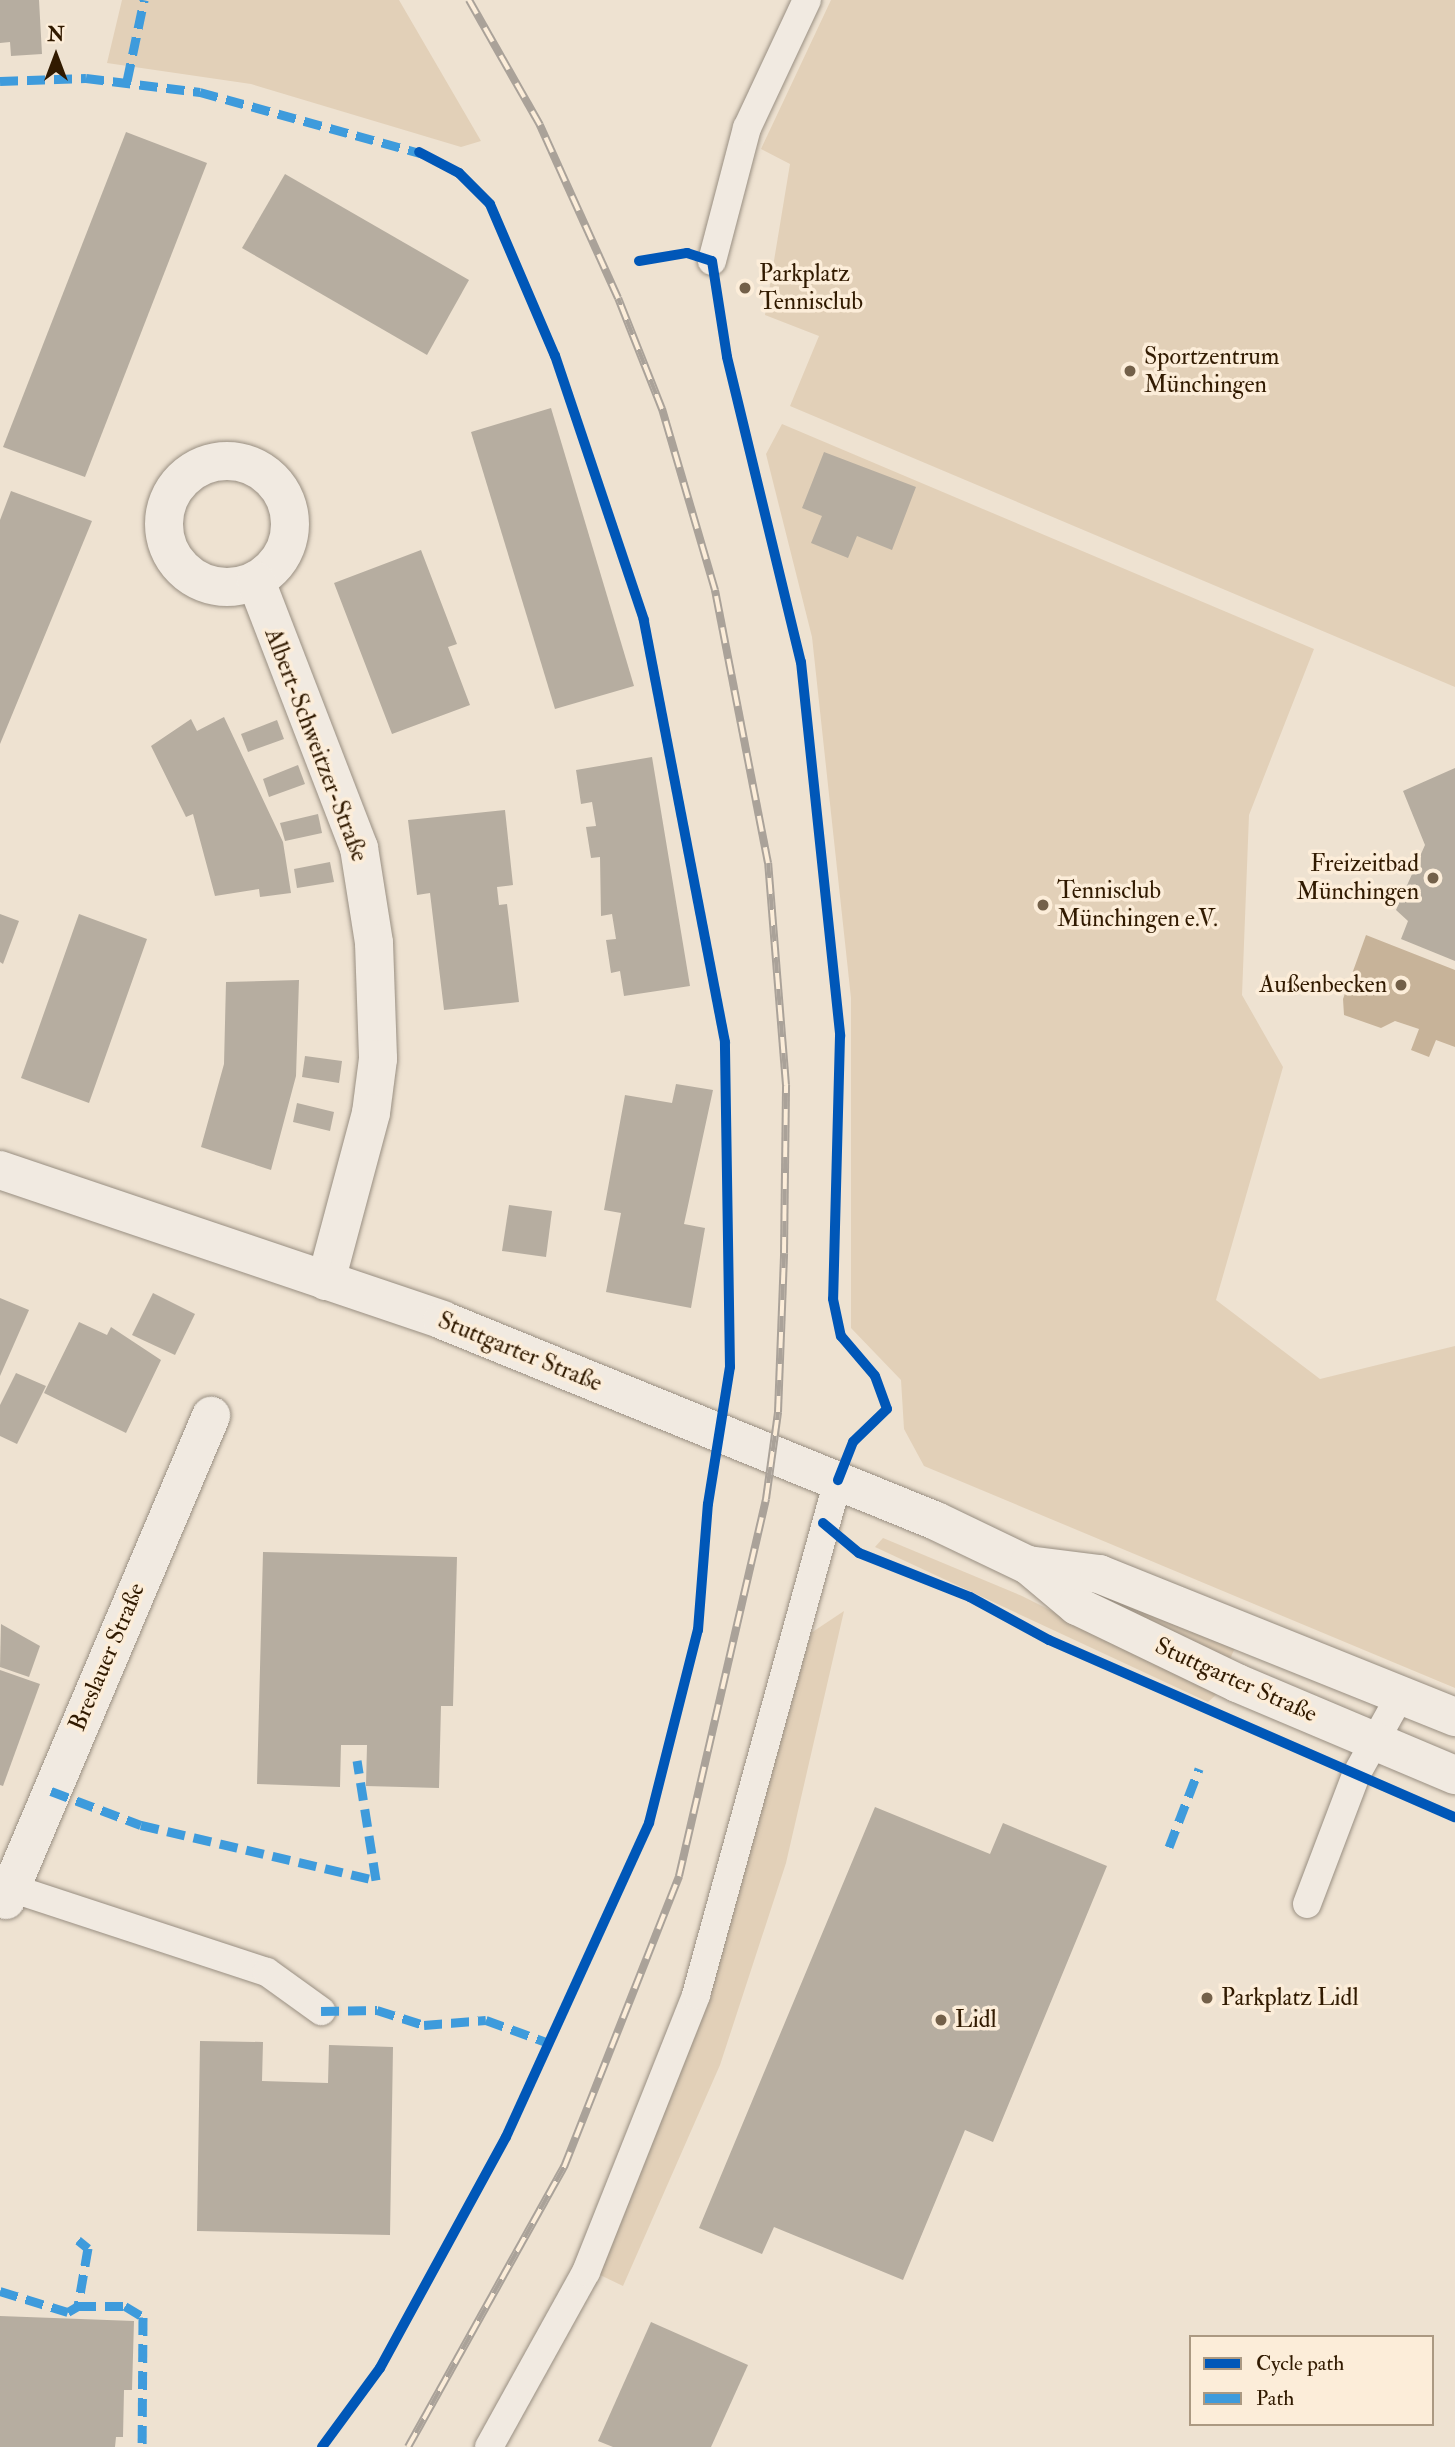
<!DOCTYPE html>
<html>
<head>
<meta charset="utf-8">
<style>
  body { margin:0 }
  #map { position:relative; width:1455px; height:2447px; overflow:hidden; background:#eee2d1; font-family:"IM FELL Double Pica",serif }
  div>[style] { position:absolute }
  .green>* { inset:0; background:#e2d0b8 }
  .water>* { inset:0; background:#c7b399 }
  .building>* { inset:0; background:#b6ada0 }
  .roads { filter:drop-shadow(0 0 2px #998f82) drop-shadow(0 0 2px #998f82) }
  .service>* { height:28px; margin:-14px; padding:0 14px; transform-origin:14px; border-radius:14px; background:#f1eae1 }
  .minor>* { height:38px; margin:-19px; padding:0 19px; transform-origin:19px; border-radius:19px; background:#f1eae1 }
  .minor>.ring { margin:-19px; padding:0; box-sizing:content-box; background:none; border:38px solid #f1eae1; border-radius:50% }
  .tertiary>* { height:38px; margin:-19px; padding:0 19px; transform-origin:19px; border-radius:19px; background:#f1eae1 }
  .rail>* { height:8px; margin-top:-4px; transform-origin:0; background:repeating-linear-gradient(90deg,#fcedd9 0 16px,#aaa299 0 32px); box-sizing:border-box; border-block:2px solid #aaa299 }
  .quiet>* { height:9px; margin-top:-4.5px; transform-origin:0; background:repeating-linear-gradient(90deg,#3e9bdc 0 18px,transparent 0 27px) }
  .cycleway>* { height:10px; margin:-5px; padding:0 5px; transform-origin:5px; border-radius:5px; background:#0057b8 }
  .dots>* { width:19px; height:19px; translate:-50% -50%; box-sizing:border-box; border:4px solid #fcedd9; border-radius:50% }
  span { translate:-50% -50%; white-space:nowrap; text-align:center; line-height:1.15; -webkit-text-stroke:7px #fcedd9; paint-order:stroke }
  .poi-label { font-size:24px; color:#311a00 }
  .left { translate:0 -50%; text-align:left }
  .right { translate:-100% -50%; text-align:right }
  .street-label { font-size:24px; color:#311a00 }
  .legend { position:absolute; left:1189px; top:2335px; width:245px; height:91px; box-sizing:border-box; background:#fcedd9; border:2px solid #ab9982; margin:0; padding:9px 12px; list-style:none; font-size:21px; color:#311a00 }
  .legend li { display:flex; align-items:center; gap:14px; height:35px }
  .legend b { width:35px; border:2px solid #ab9982 }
  .north { position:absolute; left:21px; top:21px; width:70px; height:70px; -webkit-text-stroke:5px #fcedd9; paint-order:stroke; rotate:0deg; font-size:19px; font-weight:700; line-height:28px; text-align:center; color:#311a00 }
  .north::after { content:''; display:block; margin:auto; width:24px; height:32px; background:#311a00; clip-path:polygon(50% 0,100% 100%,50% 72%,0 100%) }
</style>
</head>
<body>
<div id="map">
  <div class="green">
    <div style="clip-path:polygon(122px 0,399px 0,481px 141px,461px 147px,251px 84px,107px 63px)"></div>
    <div style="clip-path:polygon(831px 0,1455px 0,1455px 687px,790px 406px,819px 336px,765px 315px,790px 164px,761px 149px)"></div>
    <div style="clip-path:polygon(782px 424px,1314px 649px,1249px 815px,1242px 995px,1283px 1067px,1216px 1300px,1320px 1379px,1455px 1346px,1455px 1688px,924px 1466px,904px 1429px,901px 1380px,851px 1328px,851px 998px,812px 637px,766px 454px)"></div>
    <div style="clip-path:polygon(883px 1538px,1022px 1596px,1217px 1694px,1208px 1702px,875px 1547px)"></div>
    <div style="clip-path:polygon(1095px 1592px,1235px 1648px,1228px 1663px)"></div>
    <div style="clip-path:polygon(844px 1611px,786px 1863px,720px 2065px,623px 2286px,596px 2273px,708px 2002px,811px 1633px)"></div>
  </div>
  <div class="water">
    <div style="clip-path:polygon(1366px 935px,1455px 970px,1455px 1047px,1436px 1040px,1429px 1057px,1411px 1050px,1419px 1029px,1395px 1021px,1381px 1028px,1344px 1015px,1343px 999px)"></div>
  </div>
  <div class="building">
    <div style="clip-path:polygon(0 0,39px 0,42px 54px,11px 56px,10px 42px,0 43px)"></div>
    <div style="clip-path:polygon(126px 132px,207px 163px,85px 477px,3px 447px)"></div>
    <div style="clip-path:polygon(285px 174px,469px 280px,427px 355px,242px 248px)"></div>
    <div style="clip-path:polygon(551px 408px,634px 686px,555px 709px,471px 432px)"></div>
    <div style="clip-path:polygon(824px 452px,916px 487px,892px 550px,857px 536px,848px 558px,811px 543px,822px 516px,802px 508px)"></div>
    <div style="clip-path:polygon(11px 491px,92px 521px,0 744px,0 520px)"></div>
    <div style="clip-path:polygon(421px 550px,457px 644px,448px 647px,470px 705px,392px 734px,334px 583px)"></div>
    <div style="clip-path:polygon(224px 717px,283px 842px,291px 893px,260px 897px,259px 889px,215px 896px,193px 814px,186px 817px,151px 746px,191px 719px,197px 731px)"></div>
    <div style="clip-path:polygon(277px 720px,284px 739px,248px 752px,241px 734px)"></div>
    <div style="clip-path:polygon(652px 757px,690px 986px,624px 996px,620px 971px,611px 973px,606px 940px,616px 939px,612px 914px,601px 916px,600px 857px,591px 858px,586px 827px,596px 826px,592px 802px,581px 804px,576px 770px)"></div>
    <div style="clip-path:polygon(298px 765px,305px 784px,269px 797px,263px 779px)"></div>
    <div style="clip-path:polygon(1455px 768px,1455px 961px,1401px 939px,1408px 921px,1396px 910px,1425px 845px,1403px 791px)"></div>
    <div style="clip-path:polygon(505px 810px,513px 885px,497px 887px,499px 905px,507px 904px,519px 1002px,444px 1010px,430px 893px,417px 895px,408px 820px)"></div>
    <div style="clip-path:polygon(318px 814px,322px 833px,285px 841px,280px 823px)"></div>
    <div style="clip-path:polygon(330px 862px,334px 882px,297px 888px,294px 869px)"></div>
    <div style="clip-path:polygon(0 914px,19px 921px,3px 964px,0 962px)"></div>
    <div style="clip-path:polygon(79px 914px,147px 939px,89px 1103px,21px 1078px)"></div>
    <div style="clip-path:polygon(299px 980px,296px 1076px,271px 1170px,201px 1147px,224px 1064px,226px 982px)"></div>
    <div style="clip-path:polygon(305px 1056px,342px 1061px,339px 1083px,302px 1077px)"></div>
    <div style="clip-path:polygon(676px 1084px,713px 1090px,684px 1224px,705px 1228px,691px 1308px,606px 1292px,621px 1213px,604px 1210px,625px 1095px,672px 1103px)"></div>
    <div style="clip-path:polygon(297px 1103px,334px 1112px,330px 1131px,293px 1122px)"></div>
    <div style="clip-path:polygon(509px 1205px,552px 1211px,546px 1257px,502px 1251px)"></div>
    <div style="clip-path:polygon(153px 1293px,195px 1314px,175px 1355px,132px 1335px)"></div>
    <div style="clip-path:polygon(0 1298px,29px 1310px,0 1376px)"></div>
    <div style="clip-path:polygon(79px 1322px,107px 1335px,111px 1327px,161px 1360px,126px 1433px,44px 1393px)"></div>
    <div style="clip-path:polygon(16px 1373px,46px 1386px,17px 1444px,0 1436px,0 1405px)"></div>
    <div style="clip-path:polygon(263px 1552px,457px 1557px,453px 1706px,441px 1706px,439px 1788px,366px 1786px,367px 1745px,341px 1745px,340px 1787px,257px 1784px)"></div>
    <div style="clip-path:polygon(1px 1624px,40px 1646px,29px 1677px,0 1667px)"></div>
    <div style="clip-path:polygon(0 1670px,40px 1684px,3px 1786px,0 1785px)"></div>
    <div style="clip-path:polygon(875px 1807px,990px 1854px,1003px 1823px,1107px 1866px,993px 2142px,965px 2130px,903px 2280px,774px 2227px,762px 2254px,699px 2228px)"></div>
    <div style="clip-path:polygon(200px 2041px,263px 2042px,262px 2081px,328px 2083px,329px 2045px,393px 2047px,390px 2235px,197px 2231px)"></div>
    <div style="clip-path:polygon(0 2316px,134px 2321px,132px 2390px,124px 2390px,123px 2437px,116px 2437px,115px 2447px,0 2447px)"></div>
    <div style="clip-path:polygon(651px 2322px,748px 2365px,711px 2447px,613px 2447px,598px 2441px)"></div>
  </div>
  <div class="roads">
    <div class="service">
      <div style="left:712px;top:261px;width:138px;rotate:-75.3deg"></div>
      <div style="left:747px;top:128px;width:141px;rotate:-64.9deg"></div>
      <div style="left:11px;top:1888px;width:269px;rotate:18.2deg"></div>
      <div style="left:267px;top:1972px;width:67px;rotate:35.8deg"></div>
      <div style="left:1307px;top:1904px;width:138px;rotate:-69.2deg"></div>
      <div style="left:1356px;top:1775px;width:93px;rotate:-60.9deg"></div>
      <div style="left:489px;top:2447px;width:200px;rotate:-61deg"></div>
      <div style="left:586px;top:2272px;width:298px;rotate:-68.3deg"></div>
      <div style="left:696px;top:1995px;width:534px;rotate:-74.58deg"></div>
    </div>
    <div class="minor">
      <div class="ring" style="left:164px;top:461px;width:88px;height:88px"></div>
      <div style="left:256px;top:581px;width:286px;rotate:68.9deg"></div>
      <div style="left:359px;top:848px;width:96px;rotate:81deg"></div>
      <div style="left:374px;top:943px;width:116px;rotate:88deg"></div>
      <div style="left:378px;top:1059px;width:54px;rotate:97.4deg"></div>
      <div style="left:371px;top:1113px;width:174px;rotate:105deg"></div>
      <div style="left:6px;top:1900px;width:526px;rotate:-67.04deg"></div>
    </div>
    <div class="tertiary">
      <div style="left:0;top:1170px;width:467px;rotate:18.7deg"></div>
      <div style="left:442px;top:1320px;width:533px;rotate:22.14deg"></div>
      <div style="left:936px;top:1521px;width:102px;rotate:25.6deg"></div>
      <div style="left:1028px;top:1565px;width:64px;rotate:39.9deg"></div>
      <div style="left:1077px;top:1606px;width:178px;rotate:25.7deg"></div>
      <div style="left:1237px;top:1683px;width:237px;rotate:22.9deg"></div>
      <div style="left:1028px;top:1565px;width:72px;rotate:7.2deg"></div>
      <div style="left:1099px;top:1574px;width:384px;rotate:21.9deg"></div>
    </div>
  </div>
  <div class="rail">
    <div style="left:408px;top:2447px;width:321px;rotate:-60.9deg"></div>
    <div style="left:564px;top:2167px;width:313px;rotate:-68.4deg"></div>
    <div style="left:679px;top:1876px;width:387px;rotate:-77deg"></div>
    <div style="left:766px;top:1499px;width:88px;rotate:-82.1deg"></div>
    <div style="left:778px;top:1412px;width:159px;rotate:-87.8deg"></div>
    <div style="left:784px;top:1253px;width:168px;rotate:-89.3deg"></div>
    <div style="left:786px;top:1085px;width:223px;rotate:-94.6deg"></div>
    <div style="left:768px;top:863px;width:278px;rotate:-101deg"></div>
    <div style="left:715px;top:590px;width:189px;rotate:-106.3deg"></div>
    <div style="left:662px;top:409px;width:119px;rotate:-111.6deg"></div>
    <div style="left:618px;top:298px;width:190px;rotate:-114.3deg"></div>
    <div style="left:540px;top:125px;width:144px;rotate:-119.6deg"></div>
  </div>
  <div class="quiet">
    <div style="left:0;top:81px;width:86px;rotate:-2deg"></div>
    <div style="left:86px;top:78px;width:115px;rotate:7deg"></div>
    <div style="left:200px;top:92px;width:231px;rotate:15.5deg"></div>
    <div style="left:127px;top:81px;width:83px;rotate:-78.1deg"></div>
    <div style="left:51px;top:1791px;width:96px;rotate:20.7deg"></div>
    <div style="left:141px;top:1825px;width:241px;rotate:13.2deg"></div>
    <div style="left:376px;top:1880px;width:121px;rotate:-99deg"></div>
    <div style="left:1169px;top:1847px;width:84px;rotate:-69deg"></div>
    <div style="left:321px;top:2011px;width:56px;rotate:-1deg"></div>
    <div style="left:377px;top:2010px;width:49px;rotate:17.7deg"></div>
    <div style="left:424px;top:2025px;width:62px;rotate:-4.6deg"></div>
    <div style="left:486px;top:2020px;width:67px;rotate:20.1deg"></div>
    <div style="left:78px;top:2240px;width:13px;rotate:39deg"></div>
    <div style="left:88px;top:2248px;width:59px;rotate:99.8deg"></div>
    <div style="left:0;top:2291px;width:71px;rotate:17.2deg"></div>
    <div style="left:68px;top:2312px;width:12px;rotate:-31deg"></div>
    <div style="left:78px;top:2306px;width:47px"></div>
    <div style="left:125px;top:2306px;width:21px;rotate:31deg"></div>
    <div style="left:143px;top:2317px;width:130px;rotate:90.4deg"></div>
  </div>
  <div class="cycleway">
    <div style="left:639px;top:261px;width:49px;rotate:-9.5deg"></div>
    <div style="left:687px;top:253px;width:26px;rotate:18deg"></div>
    <div style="left:712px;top:261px;width:97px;rotate:81.1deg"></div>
    <div style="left:727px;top:357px;width:314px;rotate:76.4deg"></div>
    <div style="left:801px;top:662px;width:376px;rotate:84deg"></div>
    <div style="left:840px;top:1036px;width:263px;rotate:91.5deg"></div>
    <div style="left:833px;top:1299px;width:38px;rotate:78deg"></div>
    <div style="left:841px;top:1336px;width:52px;rotate:49.6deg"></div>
    <div style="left:875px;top:1376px;width:35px;rotate:70deg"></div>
    <div style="left:887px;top:1409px;width:47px;rotate:135.9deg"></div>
    <div style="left:853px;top:1442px;width:41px;rotate:111.5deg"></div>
    <div style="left:823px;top:1523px;width:47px;rotate:39.8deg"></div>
    <div style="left:859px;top:1553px;width:119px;rotate:21.6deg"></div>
    <div style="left:970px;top:1597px;width:90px;rotate:28.6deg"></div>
    <div style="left:1049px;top:1640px;width:443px;rotate:23.6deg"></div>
    <div style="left:322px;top:2447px;width:98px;rotate:-53.7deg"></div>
    <div style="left:380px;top:2368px;width:263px;rotate:-61.4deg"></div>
    <div style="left:506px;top:2137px;width:345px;rotate:-65.5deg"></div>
    <div style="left:649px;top:1823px;width:199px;rotate:-75.8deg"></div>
    <div style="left:698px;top:1630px;width:126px;rotate:-85.5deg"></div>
    <div style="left:708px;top:1504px;width:139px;rotate:-80.9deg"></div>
    <div style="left:730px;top:1367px;width:325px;rotate:-90.9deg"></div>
    <div style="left:725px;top:1042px;width:430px;rotate:-100.9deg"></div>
    <div style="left:644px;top:620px;width:279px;rotate:-108.6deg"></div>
    <div style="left:555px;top:356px;width:165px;rotate:-113.2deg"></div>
    <div style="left:490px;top:204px;width:44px;rotate:-135deg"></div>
    <div style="left:459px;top:173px;width:45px;rotate:-152.3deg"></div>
  </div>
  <div class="dots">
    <div style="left:745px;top:288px;background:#736049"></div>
    <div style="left:1130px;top:371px;background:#736049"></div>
    <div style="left:1433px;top:878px;background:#736049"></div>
    <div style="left:1043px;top:905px;background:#736049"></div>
    <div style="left:1401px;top:985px;background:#736049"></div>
    <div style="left:1207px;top:1998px;background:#736049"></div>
    <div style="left:941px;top:2020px;background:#736049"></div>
  </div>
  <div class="poi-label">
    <span class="left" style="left:759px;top:288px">Parkplatz<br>Tennisclub</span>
    <span class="left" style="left:1144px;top:371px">Sportzentrum<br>Münchingen</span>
    <span class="right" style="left:1419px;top:878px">Freizeitbad<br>Münchingen</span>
    <span class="left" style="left:1057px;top:905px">Tennisclub<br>Münchingen e.V.</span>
    <span class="right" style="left:1387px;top:985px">Außenbecken</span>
    <span class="left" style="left:1221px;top:1998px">Parkplatz Lidl</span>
    <span class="left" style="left:955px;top:2020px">Lidl</span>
  </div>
  <div class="street-label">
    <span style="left:316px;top:745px;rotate:69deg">Albert-Schweitzer-Straße</span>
    <span style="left:520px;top:1352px;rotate:22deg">Stuttgarter Straße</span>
    <span style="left:107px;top:1657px;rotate:-67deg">Breslauer Straße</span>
    <span style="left:1236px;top:1680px;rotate:24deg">Stuttgarter Straße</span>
  </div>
  <ul class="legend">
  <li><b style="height:9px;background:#0057b8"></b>Cycle path</li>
  <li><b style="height:9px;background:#3e9bdc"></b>Path</li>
  </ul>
  <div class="north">N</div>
</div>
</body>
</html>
